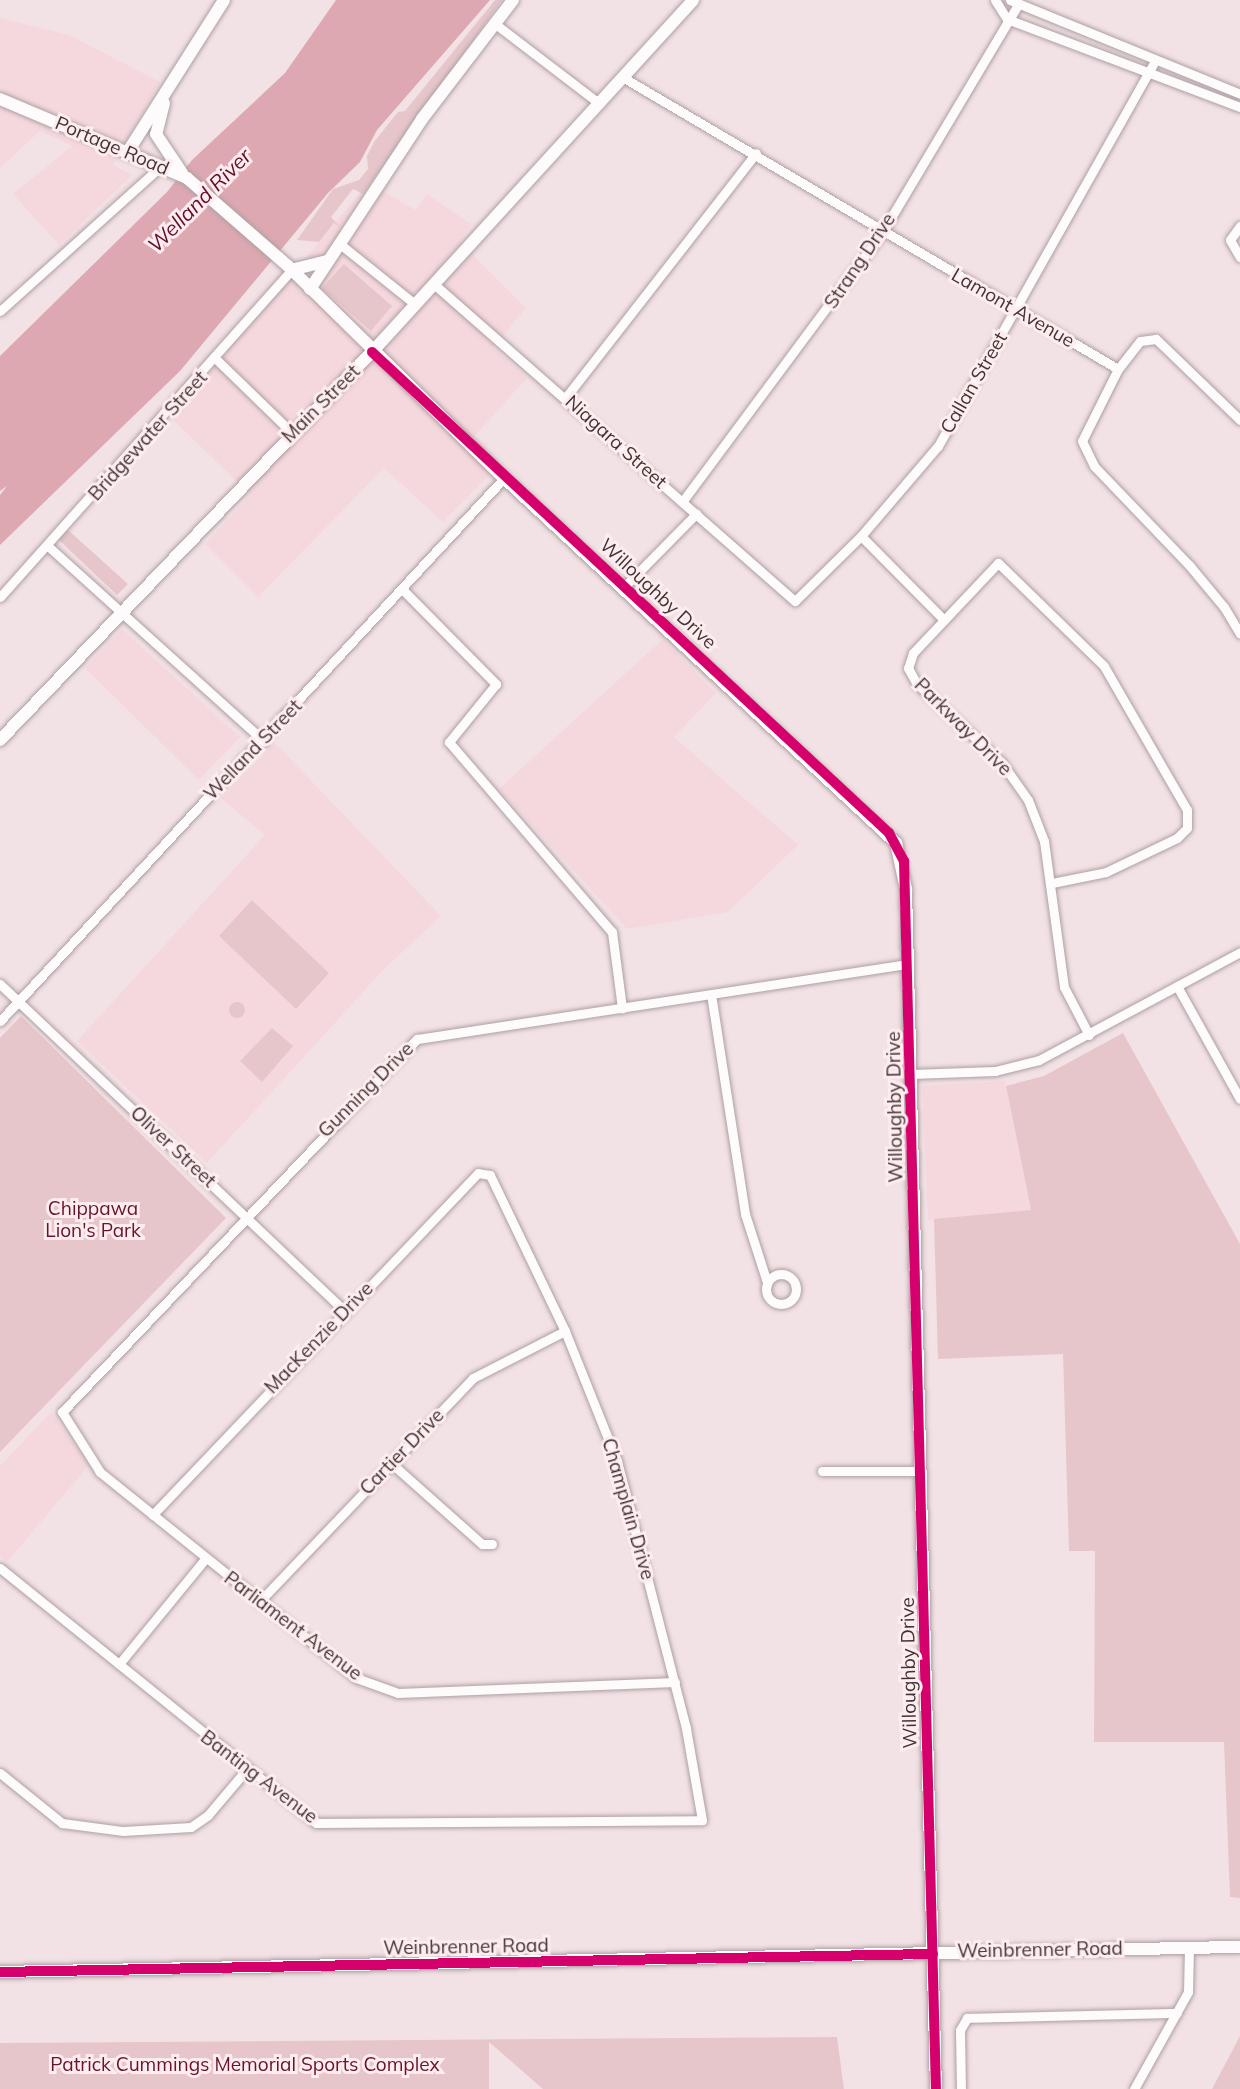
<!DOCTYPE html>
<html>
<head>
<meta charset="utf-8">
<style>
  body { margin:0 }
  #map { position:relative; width:1240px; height:2089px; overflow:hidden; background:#f3e2e5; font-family:Mulish,sans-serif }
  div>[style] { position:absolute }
  .built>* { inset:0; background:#f5d8dd }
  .green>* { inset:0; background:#e6c6cb }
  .round { border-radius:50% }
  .water>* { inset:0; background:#dda8b1 }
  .roads { filter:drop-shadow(0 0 2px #ada0a2) drop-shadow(0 0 2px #ada0a2) }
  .street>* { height:9px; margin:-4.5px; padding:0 4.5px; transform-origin:4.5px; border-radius:4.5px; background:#fdfbfb }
  .street>.ring { margin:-4.5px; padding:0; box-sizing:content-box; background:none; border:9px solid #fdfbfb; border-radius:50% }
  .secondary>* { height:12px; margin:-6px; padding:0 6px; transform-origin:6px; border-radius:6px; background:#fdfbfb }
  .cycleway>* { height:10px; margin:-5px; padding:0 5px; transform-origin:5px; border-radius:5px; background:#d6006c }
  span { translate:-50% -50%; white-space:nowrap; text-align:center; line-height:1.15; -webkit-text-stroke:6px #feecef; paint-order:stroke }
  .street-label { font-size:19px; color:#3f3435 }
  .park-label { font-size:19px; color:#66142d }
  .water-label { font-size:21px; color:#620f2a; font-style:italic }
</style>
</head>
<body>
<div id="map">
  <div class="built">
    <div style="clip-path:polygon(0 18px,69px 35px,160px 82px,113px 165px,132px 175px,59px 245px,13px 194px,72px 146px,40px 131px,0 168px)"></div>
    <div style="clip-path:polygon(368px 183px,416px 210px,427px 194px,471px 224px,460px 242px,526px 308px,493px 347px,527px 378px,463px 449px,491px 473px,443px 522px,384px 468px,258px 597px,205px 544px,251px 495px,172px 419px)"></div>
    <div style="clip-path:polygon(122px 629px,240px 737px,199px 780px,85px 668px)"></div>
    <div style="clip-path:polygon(663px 639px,716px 693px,674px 737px,798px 845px,728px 912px,627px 929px,499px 789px)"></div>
    <div style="clip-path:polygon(275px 743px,441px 916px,384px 969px,207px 1163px,77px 1041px,265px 835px,221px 798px)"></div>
    <div style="clip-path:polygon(1005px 1081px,1031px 1211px,928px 1220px,922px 1086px)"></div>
    <div style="clip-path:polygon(51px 1412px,89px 1465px,7px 1562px,0 1556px,0 1466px)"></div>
  </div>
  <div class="green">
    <div style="clip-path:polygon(495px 0,502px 0,363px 194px,353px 189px,331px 217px,340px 227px,334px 223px,319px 242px,297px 240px,333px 189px,359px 180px,368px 169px,367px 156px,374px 142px,398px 112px,405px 111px)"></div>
    <div style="clip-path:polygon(344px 264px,392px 306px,371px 331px,322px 288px)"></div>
    <div style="clip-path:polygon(68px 530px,128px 584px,117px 595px,58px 539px)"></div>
    <div style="clip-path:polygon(252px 900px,329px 973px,296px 1009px,219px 936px)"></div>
    <div class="round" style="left:229px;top:1002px;width:16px;height:16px"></div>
    <div style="clip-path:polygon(21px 1016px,226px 1218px,0 1452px,0 1038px)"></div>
    <div style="clip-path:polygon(272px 1028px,293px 1046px,262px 1082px,240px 1061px)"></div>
    <div style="clip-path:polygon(1123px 1033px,1240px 1244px,1240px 1898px,1230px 1897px,1224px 1742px,1094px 1742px,1095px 1551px,1069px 1551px,1063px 1354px,938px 1359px,934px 1219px,1031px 1210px,1006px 1086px,1044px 1076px)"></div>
    <div style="clip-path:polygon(1240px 2036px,1240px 2089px,1212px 2089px)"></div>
    <div style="clip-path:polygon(837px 2037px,844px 2089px,543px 2089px,489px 2042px,489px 2089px,0 2089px,0 2043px)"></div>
  </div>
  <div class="water">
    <div style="clip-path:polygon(336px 0,490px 0,377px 130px,360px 162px,328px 193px,180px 371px,0 545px,0 495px,7px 486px,0 491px,0 356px,167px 192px,192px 160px,285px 73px)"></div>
  </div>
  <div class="roads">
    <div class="street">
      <div style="left:995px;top:0;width:22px;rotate:58deg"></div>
      <div style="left:1007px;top:19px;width:249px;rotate:20.7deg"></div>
      <div style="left:1010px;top:0;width:248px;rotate:22.2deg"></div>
      <div style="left:494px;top:23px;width:133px;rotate:37.4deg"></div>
      <div style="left:624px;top:78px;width:573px;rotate:30.5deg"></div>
      <div style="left:1240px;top:226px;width:17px;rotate:126deg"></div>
      <div style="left:1230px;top:240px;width:20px;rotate:60deg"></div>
      <div style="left:340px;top:244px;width:97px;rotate:38.8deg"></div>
      <div style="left:435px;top:285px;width:479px;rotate:41.3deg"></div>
      <div style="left:795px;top:601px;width:93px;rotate:-44.6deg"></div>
      <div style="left:861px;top:536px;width:118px;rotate:-49.5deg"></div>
      <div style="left:938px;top:446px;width:441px;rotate:-60.6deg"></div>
      <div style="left:0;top:311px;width:215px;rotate:-42deg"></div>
      <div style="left:216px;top:359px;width:106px;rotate:44.2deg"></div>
      <div style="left:566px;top:397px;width:309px;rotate:-52.1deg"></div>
      <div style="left:1240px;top:420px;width:117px;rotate:-136deg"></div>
      <div style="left:1156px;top:339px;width:16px;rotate:173deg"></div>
      <div style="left:1140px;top:341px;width:36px;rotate:128deg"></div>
      <div style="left:1118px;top:369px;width:80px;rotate:116.6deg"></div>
      <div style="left:1082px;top:441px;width:28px;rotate:64deg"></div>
      <div style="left:1094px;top:466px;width:137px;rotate:46.2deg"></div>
      <div style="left:1189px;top:565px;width:55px;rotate:50.2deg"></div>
      <div style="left:1224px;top:607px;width:31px;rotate:59deg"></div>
      <div style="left:682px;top:502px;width:337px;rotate:-53.4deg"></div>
      <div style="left:883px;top:231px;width:262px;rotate:-59.2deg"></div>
      <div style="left:861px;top:536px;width:118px;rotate:45.3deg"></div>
      <div style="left:49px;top:547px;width:290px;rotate:42.1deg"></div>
      <div style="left:624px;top:587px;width:103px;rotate:-45.4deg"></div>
      <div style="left:402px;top:589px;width:134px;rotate:45.3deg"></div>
      <div style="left:496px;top:684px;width:75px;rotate:129deg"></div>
      <div style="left:449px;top:742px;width:250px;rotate:49.4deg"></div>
      <div style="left:612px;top:932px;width:77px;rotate:82.5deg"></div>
      <div style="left:0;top:597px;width:438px;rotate:-48.3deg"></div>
      <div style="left:1052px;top:883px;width:55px;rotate:-11.5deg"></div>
      <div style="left:1106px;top:872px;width:79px;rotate:-25.6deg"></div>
      <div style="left:1177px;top:838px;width:14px;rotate:-45deg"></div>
      <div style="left:1187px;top:828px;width:18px;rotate:-90deg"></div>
      <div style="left:1187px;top:810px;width:166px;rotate:-120deg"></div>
      <div style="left:1104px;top:666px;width:148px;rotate:-135.8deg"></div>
      <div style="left:998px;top:563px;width:124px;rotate:133.4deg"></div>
      <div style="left:913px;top:653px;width:16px;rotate:108deg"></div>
      <div style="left:908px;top:668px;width:18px;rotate:61deg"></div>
      <div style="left:917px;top:684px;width:116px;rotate:42.9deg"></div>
      <div style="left:1002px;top:763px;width:45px;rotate:54.9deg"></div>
      <div style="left:1028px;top:800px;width:44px;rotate:68.7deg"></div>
      <div style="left:1044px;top:841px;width:147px;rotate:82.2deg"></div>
      <div style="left:1064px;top:987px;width:54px;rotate:62.5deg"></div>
      <div style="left:0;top:984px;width:475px;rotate:43.5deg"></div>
      <div style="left:1177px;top:986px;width:129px;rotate:60.9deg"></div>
      <div style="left:711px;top:994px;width:223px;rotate:81.2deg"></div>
      <div style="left:745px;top:1214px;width:71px;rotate:72.1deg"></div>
      <div style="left:0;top:1021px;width:741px;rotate:-47.13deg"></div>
      <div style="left:911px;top:1074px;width:84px;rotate:-2deg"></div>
      <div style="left:995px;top:1071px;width:45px;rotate:-14deg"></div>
      <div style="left:1039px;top:1060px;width:228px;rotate:-28.2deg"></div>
      <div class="ring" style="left:766px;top:1274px;width:21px;height:21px"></div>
      <div style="left:391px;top:1463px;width:122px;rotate:41.7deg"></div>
      <div style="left:482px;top:1544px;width:10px"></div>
      <div style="left:822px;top:1471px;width:99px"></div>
      <div style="left:0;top:1568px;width:406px;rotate:38.9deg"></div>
      <div style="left:316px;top:1823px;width:386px;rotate:-0.4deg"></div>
      <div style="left:702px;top:1820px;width:93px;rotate:-99.9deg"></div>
      <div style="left:686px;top:1728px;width:276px;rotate:-104.5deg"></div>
      <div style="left:617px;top:1461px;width:140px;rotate:-111.8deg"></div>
      <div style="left:565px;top:1331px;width:173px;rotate:-115.7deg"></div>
      <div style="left:490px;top:1175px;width:12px;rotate:-171deg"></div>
      <div style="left:478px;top:1173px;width:472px;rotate:133.6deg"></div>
      <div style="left:259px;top:1602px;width:310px;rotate:-46.3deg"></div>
      <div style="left:473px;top:1378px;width:103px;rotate:-27.1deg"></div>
      <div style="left:119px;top:1664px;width:136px;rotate:-50.7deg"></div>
      <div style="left:675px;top:1682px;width:277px;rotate:177.7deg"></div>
      <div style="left:398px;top:1693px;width:45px;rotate:-160.3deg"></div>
      <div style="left:356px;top:1678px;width:329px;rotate:-141.2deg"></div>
      <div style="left:100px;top:1472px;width:71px;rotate:-122.3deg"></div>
      <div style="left:62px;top:1412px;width:515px;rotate:-46.42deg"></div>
      <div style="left:417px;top:1039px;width:497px;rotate:-8.7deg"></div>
      <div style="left:0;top:1773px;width:80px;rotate:38.9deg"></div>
      <div style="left:62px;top:1823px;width:62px;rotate:7.5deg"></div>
      <div style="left:123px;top:1831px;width:68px;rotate:-3.4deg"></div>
      <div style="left:191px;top:1827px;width:21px;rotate:-35deg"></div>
      <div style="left:208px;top:1815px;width:59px;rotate:-49.8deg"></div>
      <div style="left:961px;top:2089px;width:59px;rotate:-91deg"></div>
      <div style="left:960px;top:2030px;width:14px;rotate:-60deg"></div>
      <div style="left:967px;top:2018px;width:210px;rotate:-1.4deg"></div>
      <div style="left:1134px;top:2089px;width:111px;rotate:-60.9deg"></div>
      <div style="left:1188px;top:1992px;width:44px;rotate:-88.7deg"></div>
    </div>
    <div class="secondary">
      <div style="left:0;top:99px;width:203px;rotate:22.9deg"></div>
      <div style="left:187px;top:178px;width:134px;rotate:41.1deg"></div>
      <div style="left:288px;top:266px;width:303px;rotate:44.5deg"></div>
      <div style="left:504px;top:478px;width:536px;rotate:42.96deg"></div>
      <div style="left:896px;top:843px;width:47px;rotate:77.7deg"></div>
      <div style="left:906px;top:889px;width:1200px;rotate:88.57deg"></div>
      <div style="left:164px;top:103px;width:32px;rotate:104deg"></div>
      <div style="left:156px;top:134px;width:47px;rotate:56.3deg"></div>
      <div style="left:127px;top:153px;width:181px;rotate:-57.6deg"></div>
      <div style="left:291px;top:270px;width:38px;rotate:-14deg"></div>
      <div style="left:310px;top:289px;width:204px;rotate:-56.6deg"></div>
      <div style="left:422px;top:119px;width:150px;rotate:-52.6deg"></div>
      <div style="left:0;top:740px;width:538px;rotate:-46.21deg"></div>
      <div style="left:372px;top:352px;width:476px;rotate:-47.6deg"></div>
      <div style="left:0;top:1972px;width:1240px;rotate:-1.16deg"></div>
    </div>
  </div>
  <div class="cycleway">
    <div style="left:372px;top:352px;width:706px;rotate:42.93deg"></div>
    <div style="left:889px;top:833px;width:32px;rotate:62deg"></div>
    <div style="left:904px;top:861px;width:1228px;rotate:88.51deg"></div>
    <div style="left:0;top:1972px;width:933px;rotate:-1.11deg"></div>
  </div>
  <div class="street-label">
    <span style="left:112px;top:146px;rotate:23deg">Portage Road</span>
    <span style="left:860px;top:261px;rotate:-56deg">Strang Drive</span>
    <span style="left:1013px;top:308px;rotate:30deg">Lamont Avenue</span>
    <span style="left:974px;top:383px;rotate:-60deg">Callan Street</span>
    <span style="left:321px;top:404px;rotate:-45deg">Main Street</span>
    <span style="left:148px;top:436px;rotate:-48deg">Bridgewater Street</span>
    <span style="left:616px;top:442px;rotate:42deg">Niagara Street</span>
    <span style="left:658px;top:594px;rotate:43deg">Willoughby Drive</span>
    <span style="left:963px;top:727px;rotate:45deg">Parkway Drive</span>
    <span style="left:253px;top:750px;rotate:-46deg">Welland Street</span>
    <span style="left:366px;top:1090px;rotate:-45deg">Gunning Drive</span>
    <span style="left:895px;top:1107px;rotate:-91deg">Willoughby Drive</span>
    <span style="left:173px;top:1147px;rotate:43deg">Oliver Street</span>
    <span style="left:319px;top:1338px;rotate:-46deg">MacKenzie Drive</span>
    <span style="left:402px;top:1452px;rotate:-46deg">Cartier Drive</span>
    <span style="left:628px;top:1509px;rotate:74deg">Champlain Drive</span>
    <span style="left:293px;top:1626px;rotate:37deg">Parliament Avenue</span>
    <span style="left:909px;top:1673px;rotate:-91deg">Willoughby Drive</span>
    <span style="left:259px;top:1777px;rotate:37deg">Banting Avenue</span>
    <span style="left:466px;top:1947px;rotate:-1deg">Weinbrenner Road</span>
    <span style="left:1040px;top:1950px;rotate:-1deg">Weinbrenner Road</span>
  </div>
  <div class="park-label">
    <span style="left:93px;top:1220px">Chippawa<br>Lion's Park</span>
    <span style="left:245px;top:2065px">Patrick Cummings Memorial Sports Complex</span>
  </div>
  <div class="water-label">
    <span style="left:199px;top:200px;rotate:-45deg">Welland River</span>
  </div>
</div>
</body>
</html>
